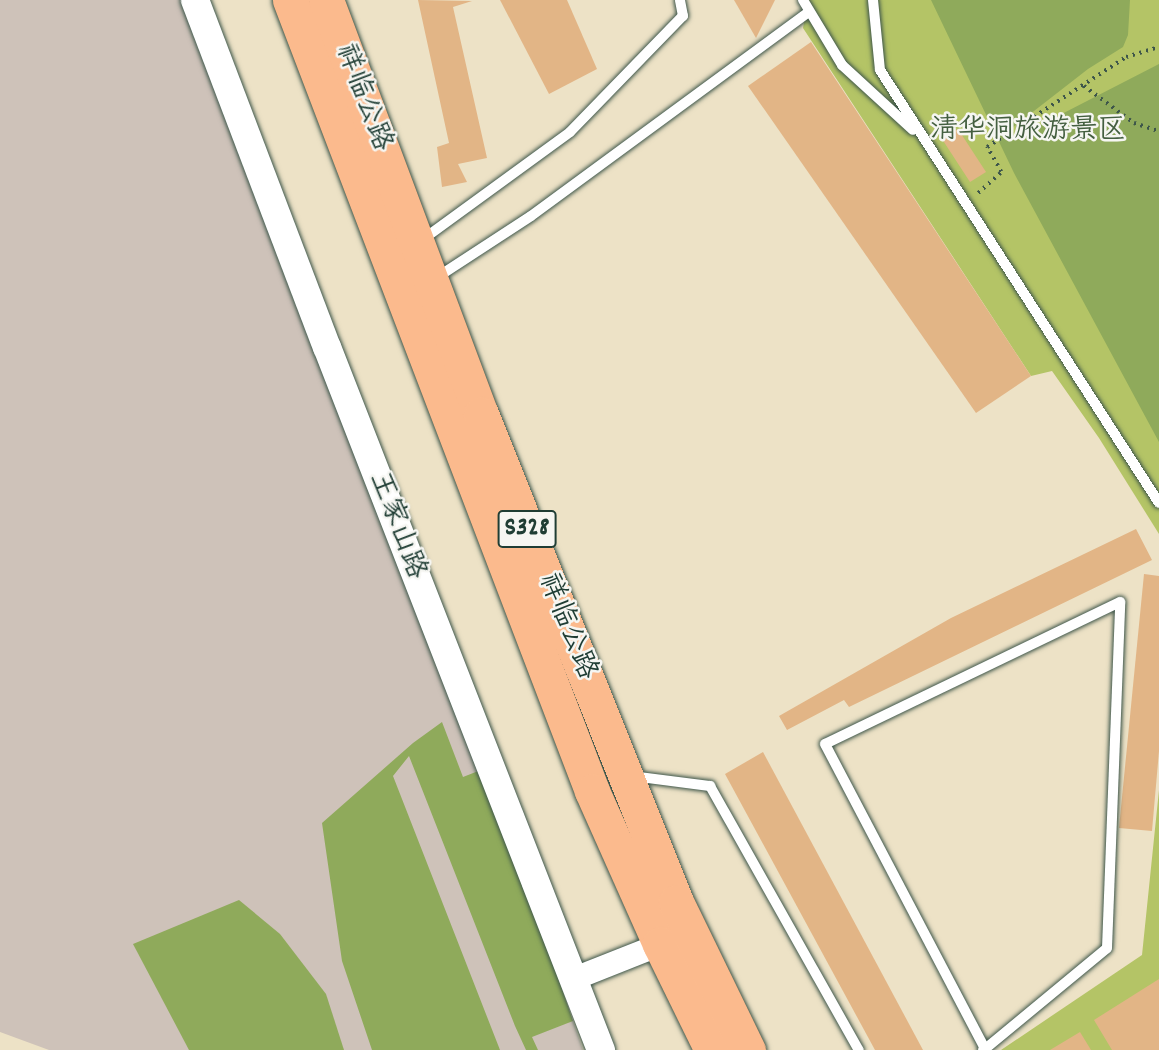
<!DOCTYPE html>
<html>
<head>
<meta charset="utf-8">
<style>
  body { margin:0 }
  #map { position:relative; width:1159px; height:1050px; overflow:hidden; background:#ede2c6; font-family:Dekko,"LXGW WenKai TC",sans-serif }
  div>[style] { position:absolute }
  .industrial>* { inset:0; background:#cec2b9 }
  .green>* { inset:0; background:#b4c466 }
  .forest>* { inset:0; background:#8faa5b }
  .building>* { inset:0; background:#e2b586 }
  .path>* { height:3.5px; margin-top:-1.75px; transform-origin:0; background:repeating-linear-gradient(90deg,#3e564a 0 2px,transparent 0 7px) }
  .roads { filter:drop-shadow(0 0 2px #3e564a) drop-shadow(0 0 2px #3e564a) }
  .service>* { height:10px; margin:-5px; padding:0 5px; transform-origin:5px; border-radius:5px; background:#fff }
  .minor>* { height:23px; margin:-11.5px; padding:0 11.5px; transform-origin:11.5px; border-radius:11.5px; background:#fff }
  .tertiary>* { height:28px; margin:-14px; padding:0 14px; transform-origin:14px; border-radius:14px; background:#fff }
  .primary>* { height:35px; margin:-17.5px; padding:0 17.5px; transform-origin:17.5px; border-radius:17.5px; background:#fbba8d }
  span { translate:-50% -50%; white-space:nowrap; text-align:center; line-height:1.15; -webkit-text-stroke:5px #f6f6f2; paint-order:stroke }
  .shield-label span { padding:2px 5px; background:#f6f6f2; border:2px solid; border-radius:5px; -webkit-text-stroke-width:0 }
  .shield-label { font-size:26px; color:#1f3d34; font-weight:700 }
  .street-label { font-size:28px; color:#1f3d34 }
  .park-label { font-size:28px; color:#445f40 }
</style>
</head>
<body>
<div id="map">
  <div class="industrial">
    <div style="clip-path:polygon(0 0,190px 0,456px 682px,583px 1050px,49px 1050px,0 1032px)"></div>
  </div>
  <div class="green">
    <div style="clip-path:polygon(808px 0,1159px 0,1159px 534px,1099px 438px,1052px 371px,1031px 376px,803px 28px)"></div>
    <div style="clip-path:polygon(1159px 790px,1159px 1050px,1001px 1050px,1142px 955px)"></div>
  </div>
  <div class="forest">
    <div style="clip-path:polygon(931px 0,1130px 0,1128px 35px,1123px 47px,1088px 69px,1012px 128px,1011px 140px,1159px 64px,1159px 442px,1014px 173px)"></div>
    <div style="clip-path:polygon(442px 722px,463px 777px,486px 768px,573px 1021px,532px 1037px,538px 1050px,526px 1050px,515px 1026px,409px 756px,393px 776px,500px 1050px,372px 1050px,342px 961px,322px 823px,413px 743px)"></div>
    <div style="clip-path:polygon(239px 900px,280px 934px,326px 994px,344px 1050px,189px 1050px,133px 944px)"></div>
  </div>
  <div class="building">
    <div style="clip-path:polygon(418px 0,472px 1px,453px 7px,487px 158px,458px 164px,467px 182px,442px 187px,437px 147px,449px 143px)"></div>
    <div style="clip-path:polygon(500px 0,567px 0,597px 69px,549px 94px)"></div>
    <div style="clip-path:polygon(734px 0,775px 0,756px 38px)"></div>
    <div style="clip-path:polygon(811px 42px,1031px 376px,976px 413px,748px 86px)"></div>
    <div style="clip-path:polygon(958px 129px,986px 172px,970px 182px,942px 139px)"></div>
    <div style="clip-path:polygon(1136px 529px,1152px 560px,849px 707px,844px 700px,787px 730px,779px 716px,951px 618px)"></div>
    <div style="clip-path:polygon(1144px 574px,1159px 576px,1159px 751px,1152px 831px,1119px 828px)"></div>
    <div style="clip-path:polygon(763px 752px,923px 1050px,875px 1050px,725px 774px)"></div>
    <div style="clip-path:polygon(1159px 979px,1159px 1050px,1112px 1050px,1094px 1020px)"></div>
    <div style="clip-path:polygon(1080px 1032px,1091px 1050px,1050px 1050px)"></div>
  </div>
  <div class="path">
    <div style="left:1084px;top:86px;width:62px;rotate:36.5deg"></div>
    <div style="left:1134px;top:123px;width:26px;rotate:18deg"></div>
    <div style="left:978px;top:193px;width:31px;rotate:-42deg"></div>
    <div style="left:1001px;top:172px;width:29px;rotate:-119deg"></div>
    <div style="left:987px;top:147px;width:166px;rotate:-32.9deg"></div>
    <div style="left:1126px;top:57px;width:34px;rotate:-17deg"></div>
  </div>
  <div class="roads">
    <div class="service">
      <div style="left:803px;top:0;width:76px;rotate:59deg"></div>
      <div style="left:842px;top:65px;width:96px;rotate:42.5deg"></div>
      <div style="left:873px;top:0;width:70px;rotate:84.3deg"></div>
      <div style="left:880px;top:70px;width:515px;rotate:57.2deg"></div>
      <div style="left:422px;top:240px;width:183px;rotate:-36.1deg"></div>
      <div style="left:570px;top:132px;width:162px;rotate:-45.8deg"></div>
      <div style="left:683px;top:16px;width:16px;rotate:-101deg"></div>
      <div style="left:436px;top:278px;width:113px;rotate:-33.1deg"></div>
      <div style="left:531px;top:216px;width:345px;rotate:-36.3deg"></div>
      <div style="left:632px;top:776px;width:79px;rotate:7.3deg"></div>
      <div style="left:710px;top:786px;width:303px;rotate:60.6deg"></div>
      <div style="left:983px;top:1050px;width:2px;rotate:-27deg"></div>
      <div style="left:985px;top:1049px;width:158px;rotate:-39.6deg"></div>
      <div style="left:1107px;top:948px;width:346px;rotate:-87.8deg"></div>
      <div style="left:1120px;top:602px;width:327px;rotate:154.3deg"></div>
      <div style="left:825px;top:744px;width:344px;rotate:62.3deg"></div>
    </div>
    <div class="minor">
      <div style="left:574px;top:978px;width:92px;rotate:-21.6deg"></div>
    </div>
    <div class="tertiary">
      <div style="left:195px;top:0;width:371px;rotate:69.2deg"></div>
      <div style="left:327px;top:347px;width:755px;rotate:68.71deg"></div>
    </div>
    <div class="primary">
      <div style="left:290px;top:0;width:847px;rotate:69.1deg"></div>
      <div style="left:592px;top:791px;width:167px;rotate:66deg"></div>
      <div style="left:660px;top:944px;width:118px;rotate:63.9deg"></div>
      <div style="left:326px;top:0;width:442px;rotate:69.5deg"></div>
      <div style="left:481px;top:414px;width:526px;rotate:68.22deg"></div>
      <div style="left:676px;top:902px;width:165px;rotate:64.1deg"></div>
    </div>
  </div>
  <div class="shield-label">
    <span style="left:527px;top:529px">S328</span>
  </div>
  <div class="street-label">
    <span style="left:362px;top:98px;rotate:69deg">祥临公路</span>
    <span style="left:396px;top:526px;rotate:69deg">王家山路</span>
    <span style="left:566px;top:627px;rotate:68deg">祥临公路</span>
  </div>
  <div class="park-label">
    <span style="left:1028px;top:132px">清华洞旅游景区</span>
  </div>
</div>
</body>
</html>
